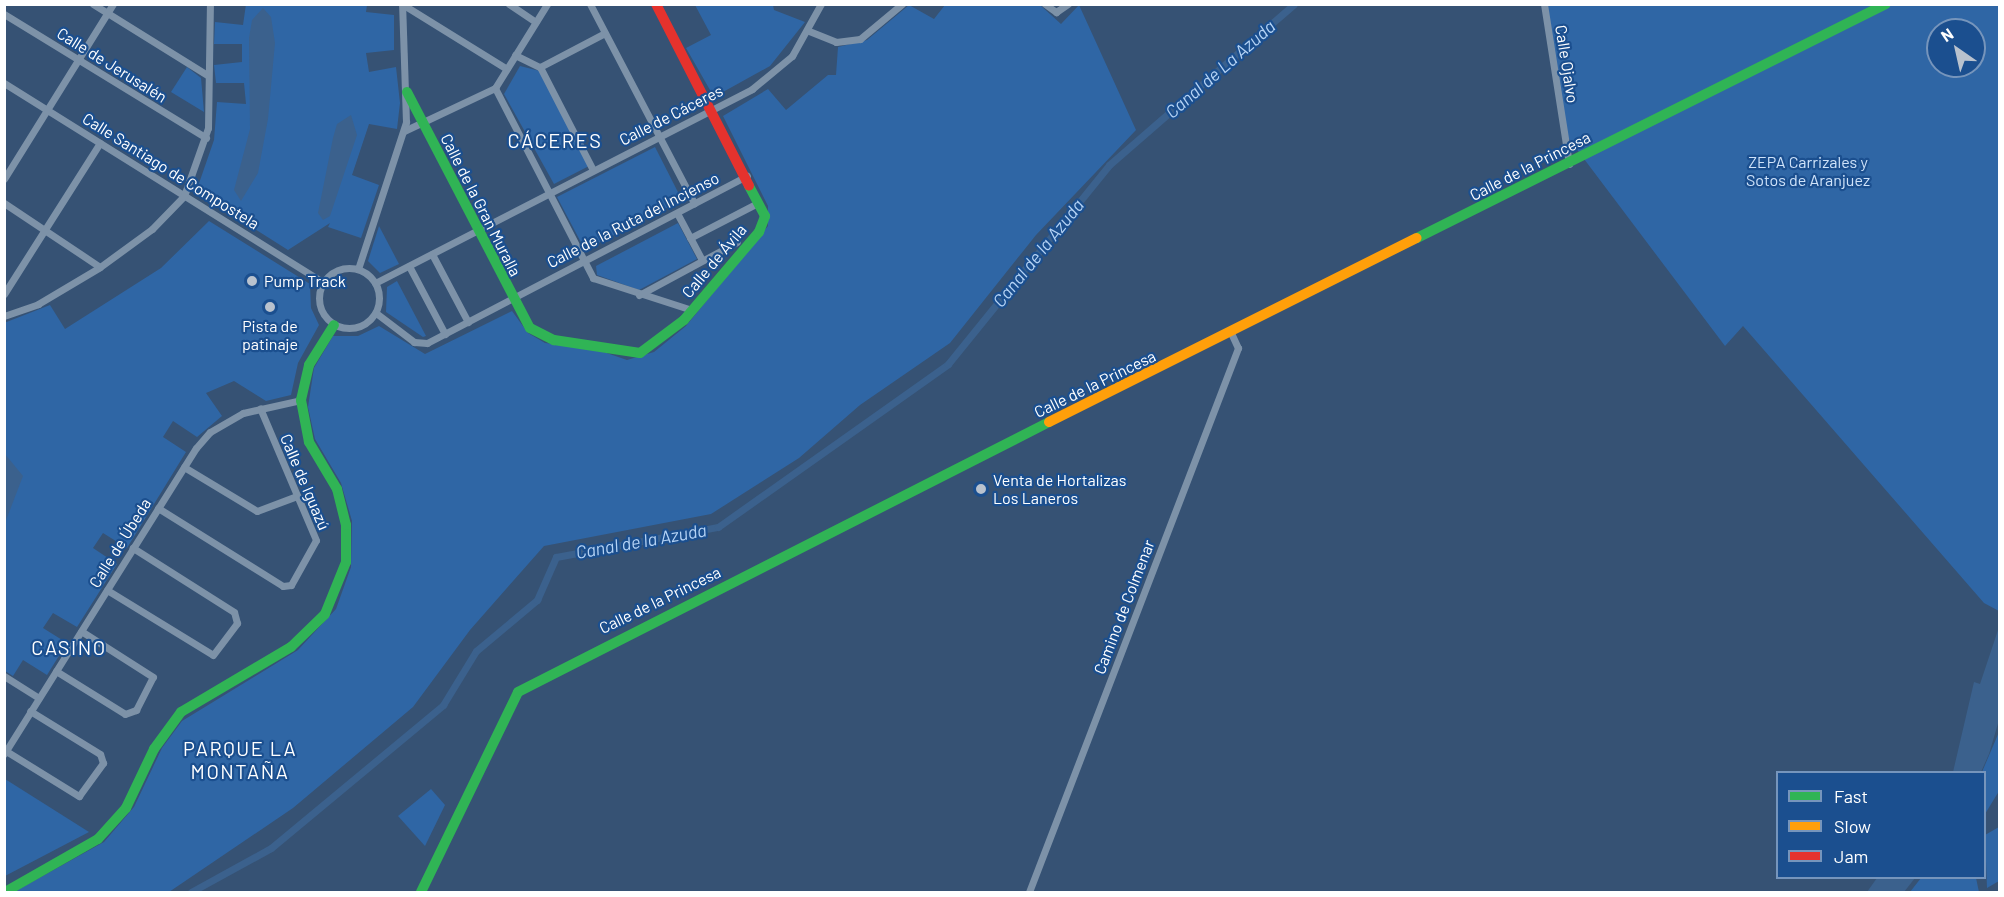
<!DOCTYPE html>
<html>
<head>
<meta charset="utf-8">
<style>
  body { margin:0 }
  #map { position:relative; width:2004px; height:897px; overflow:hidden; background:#365274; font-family:Barlow,sans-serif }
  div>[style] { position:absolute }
  .green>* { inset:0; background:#2f66a5 }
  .water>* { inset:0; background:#3b618d }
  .canal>* { height:7px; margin:-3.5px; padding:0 3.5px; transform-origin:3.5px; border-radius:3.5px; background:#3b618d }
  .street>* { height:7px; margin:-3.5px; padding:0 3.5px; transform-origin:3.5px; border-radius:3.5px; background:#7d92a8 }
  .street>.ring { margin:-3.5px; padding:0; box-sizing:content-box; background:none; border:7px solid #7d92a8; border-radius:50% }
  .fast>* { height:10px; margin:-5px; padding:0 5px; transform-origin:5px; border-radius:5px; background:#30b455 }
  .slow>* { height:10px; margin:-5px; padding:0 5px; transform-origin:5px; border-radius:5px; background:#ff9f0a }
  .jam>* { height:10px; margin:-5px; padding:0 5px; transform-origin:5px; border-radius:5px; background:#e5322d }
  .dots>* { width:16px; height:16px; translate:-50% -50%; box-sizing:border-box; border:3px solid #1b4f8f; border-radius:50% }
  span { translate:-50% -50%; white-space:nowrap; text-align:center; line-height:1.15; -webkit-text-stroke:4.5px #1b4f8f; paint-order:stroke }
  .street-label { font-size:16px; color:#fff }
  .park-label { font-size:16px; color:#cfe3fa }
  .poi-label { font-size:16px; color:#fff }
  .left { translate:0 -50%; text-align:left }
  .water-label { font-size:18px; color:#b5d3f5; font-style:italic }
  .quarter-label { font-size:20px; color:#fff; letter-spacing:1.5px }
  .frame { position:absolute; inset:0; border:6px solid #fff; pointer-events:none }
  .legend { position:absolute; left:1776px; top:771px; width:210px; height:108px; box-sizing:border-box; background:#1b4f8f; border:2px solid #7695bc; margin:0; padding:8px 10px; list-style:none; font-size:18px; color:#fff }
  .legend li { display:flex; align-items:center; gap:12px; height:30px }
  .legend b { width:30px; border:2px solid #7695bc }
  .north { position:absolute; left:1926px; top:18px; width:60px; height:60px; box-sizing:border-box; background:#1b4f8f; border:2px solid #7695bc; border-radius:50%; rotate:326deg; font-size:16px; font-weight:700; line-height:24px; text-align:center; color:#fff }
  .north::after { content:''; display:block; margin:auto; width:21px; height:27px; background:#b9c2ce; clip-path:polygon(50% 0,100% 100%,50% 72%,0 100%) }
</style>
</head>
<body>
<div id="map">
  <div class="green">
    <div style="clip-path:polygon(246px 4px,367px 5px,366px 12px,394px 15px,394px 50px,366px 53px,369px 72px,396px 67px,400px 103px,397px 129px,369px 124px,352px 175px,379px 185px,361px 238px,328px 227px,330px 223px,288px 250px,196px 192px,214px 140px,217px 102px,246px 104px,244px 83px,216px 83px,214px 65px,242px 62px,242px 44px,214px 44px,215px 22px,243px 25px)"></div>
    <div style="clip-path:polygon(695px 5px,773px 5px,774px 10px,805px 22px,770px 66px,714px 97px,686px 48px,711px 35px)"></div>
    <div style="clip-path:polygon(909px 5px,934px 19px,945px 5px,1040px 5px,1061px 24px,1079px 5px,1136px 130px,1036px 235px,950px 343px,860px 405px,799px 458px,711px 514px,544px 546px,470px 630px,413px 707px,293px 808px,169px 892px,14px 892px,104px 842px,134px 807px,162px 748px,182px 721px,298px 650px,336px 609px,351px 567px,352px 521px,341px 483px,315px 439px,308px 407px,314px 368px,333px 336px,358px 336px,379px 326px,425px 354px,512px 311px,528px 333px,545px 343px,595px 349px,627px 360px,654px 352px,686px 326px,768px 226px,768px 206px,723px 116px,768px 89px,786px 110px,828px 75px,836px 75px,838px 47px,867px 40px)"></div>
    <div style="clip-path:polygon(evenodd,1544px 5px,1999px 5px,1999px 611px,1984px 603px,1743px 326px,1725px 346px,1566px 135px,1544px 5px,1938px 30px,1974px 30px,1974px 66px,1938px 66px,1938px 30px)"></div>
    <div style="clip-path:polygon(520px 66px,540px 71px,589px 166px,554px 184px,504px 94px)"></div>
    <div style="clip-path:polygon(187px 67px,201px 78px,204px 112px,171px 92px)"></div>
    <div style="clip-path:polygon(655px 147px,682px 200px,585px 250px,557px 197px)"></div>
    <div style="clip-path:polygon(209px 221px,310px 284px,311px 308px,319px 325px,298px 363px,291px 395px,266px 401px,234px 381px,206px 393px,222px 416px,197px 437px,173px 421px,163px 437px,186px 452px,127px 548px,103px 533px,93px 548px,117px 564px,77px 627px,53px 613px,43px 628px,67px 643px,47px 675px,23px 660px,13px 676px,5px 671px,4px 323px,50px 305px,65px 329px,161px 268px)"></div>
    <div style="clip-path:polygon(678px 223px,697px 259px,639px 290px,597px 275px,596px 266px)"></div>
    <div style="clip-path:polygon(379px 226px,399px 264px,380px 273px,368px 261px)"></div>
    <div style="clip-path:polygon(397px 281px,426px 336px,423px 337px,386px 312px,387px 287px)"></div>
    <div style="clip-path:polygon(1999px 732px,1999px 791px,1985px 814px,1982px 772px)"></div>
    <div style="clip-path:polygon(5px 779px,89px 832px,5px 876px)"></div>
    <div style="clip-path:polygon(431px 789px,445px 805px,425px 846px,398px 816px)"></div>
    <div style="clip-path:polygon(1999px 827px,1999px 881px,1987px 888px,1985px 835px)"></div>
    <div style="clip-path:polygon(1921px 878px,1976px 878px,1979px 892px,1910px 892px)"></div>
  </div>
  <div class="water">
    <div style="clip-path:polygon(263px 8px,271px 17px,275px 43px,268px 119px,258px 173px,241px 201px,234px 190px,250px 129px,249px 38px,252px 20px)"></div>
    <div style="clip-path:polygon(351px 115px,357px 135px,330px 216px,323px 220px,318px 213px,333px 138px,337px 124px)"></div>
    <div style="clip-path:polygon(5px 454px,23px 476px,5px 523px)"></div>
    <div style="clip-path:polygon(1999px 627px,1999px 720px,1989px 754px,1981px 772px,1953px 772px,1974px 682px,1980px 684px)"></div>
    <div style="clip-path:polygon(1877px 878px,1915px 878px,1904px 892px,1867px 892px)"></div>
  </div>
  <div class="canal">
    <div style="left:191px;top:892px;width:91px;rotate:-28.8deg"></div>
    <div style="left:271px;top:848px;width:224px;rotate:-39.7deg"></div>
    <div style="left:443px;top:705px;width:63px;rotate:-58.6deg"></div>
    <div style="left:476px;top:651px;width:80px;rotate:-39.9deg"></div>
    <div style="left:537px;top:600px;width:47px;rotate:-66.2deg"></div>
    <div style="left:556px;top:557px;width:165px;rotate:-10.5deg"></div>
    <div style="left:718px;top:527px;width:282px;rotate:-35.3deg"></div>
    <div style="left:948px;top:364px;width:256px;rotate:-51deg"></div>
    <div style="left:1109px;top:165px;width:245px;rotate:-41deg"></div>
  </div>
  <div class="street">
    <div style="left:93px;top:4px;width:134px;rotate:31.9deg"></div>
    <div style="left:402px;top:4px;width:123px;rotate:31.8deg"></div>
    <div style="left:509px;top:4px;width:32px;rotate:34deg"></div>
    <div style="left:590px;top:4px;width:225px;rotate:62.4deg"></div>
    <div style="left:1045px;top:4px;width:14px;rotate:36deg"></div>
    <div style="left:1056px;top:12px;width:14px;rotate:-34deg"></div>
    <div style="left:1544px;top:4px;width:162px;rotate:81.1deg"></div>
    <div style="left:4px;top:14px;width:237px;rotate:31.5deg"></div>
    <div style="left:809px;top:31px;width:29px;rotate:22deg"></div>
    <div style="left:836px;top:42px;width:24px;rotate:-7deg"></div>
    <div style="left:860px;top:39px;width:55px;rotate:-39.8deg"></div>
    <div style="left:515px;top:55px;width:28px;rotate:26deg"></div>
    <div style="left:540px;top:67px;width:73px;rotate:-27.6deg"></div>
    <div style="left:540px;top:67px;width:116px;rotate:62.8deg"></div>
    <div style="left:4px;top:83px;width:376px;rotate:32deg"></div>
    <div style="left:495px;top:88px;width:214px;rotate:62.7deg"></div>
    <div style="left:593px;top:278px;width:104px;rotate:17.9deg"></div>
    <div style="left:404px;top:131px;width:101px;rotate:-25.3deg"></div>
    <div style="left:495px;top:88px;width:99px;rotate:-58.2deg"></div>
    <div style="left:4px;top:179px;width:206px;rotate:-58.1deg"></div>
    <div style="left:4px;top:203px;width:115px;rotate:33.7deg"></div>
    <div style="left:677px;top:213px;width:53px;rotate:62deg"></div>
    <div style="left:690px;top:238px;width:72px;rotate:-27.3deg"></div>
    <div style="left:432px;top:254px;width:77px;rotate:62.1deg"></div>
    <div style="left:409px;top:266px;width:77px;rotate:62.1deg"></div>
    <div class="ring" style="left:319px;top:268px;width:53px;height:53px"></div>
    <div style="left:358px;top:269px;width:155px;rotate:-71.9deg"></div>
    <div style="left:406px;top:122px;width:118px;rotate:-91.9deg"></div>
    <div style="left:375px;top:283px;width:424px;rotate:-27.2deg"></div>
    <div style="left:752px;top:89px;width:52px;rotate:-39.5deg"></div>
    <div style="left:792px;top:56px;width:60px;rotate:-60.9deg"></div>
    <div style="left:4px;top:294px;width:179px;rotate:-57.6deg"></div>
    <div style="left:639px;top:295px;width:111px;rotate:-28.4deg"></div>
    <div style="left:376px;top:313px;width:48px;rotate:37.3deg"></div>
    <div style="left:414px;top:342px;width:13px;rotate:4deg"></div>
    <div style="left:427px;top:343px;width:361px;rotate:-27.6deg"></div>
    <div style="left:4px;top:316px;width:36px;rotate:-19deg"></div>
    <div style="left:38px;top:304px;width:72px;rotate:-30.8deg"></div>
    <div style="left:100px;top:267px;width:64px;rotate:-36.2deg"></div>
    <div style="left:152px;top:229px;width:46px;rotate:-45.9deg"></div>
    <div style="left:184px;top:196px;width:72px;rotate:-70.6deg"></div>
    <div style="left:208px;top:128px;width:124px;rotate:-89.1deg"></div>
    <div style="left:184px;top:467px;width:85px;rotate:31.1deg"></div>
    <div style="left:257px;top:511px;width:43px;rotate:-20.6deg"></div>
    <div style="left:158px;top:508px;width:147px;rotate:32deg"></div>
    <div style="left:283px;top:586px;width:8px;rotate:-7deg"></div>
    <div style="left:291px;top:585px;width:51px;rotate:-60.9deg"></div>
    <div style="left:316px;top:540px;width:143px;rotate:-113deg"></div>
    <div style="left:107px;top:590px;width:124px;rotate:31.5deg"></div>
    <div style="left:213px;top:655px;width:40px;rotate:-53deg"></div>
    <div style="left:237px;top:623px;width:11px;rotate:-105deg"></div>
    <div style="left:234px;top:612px;width:120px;rotate:-147.6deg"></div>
    <div style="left:56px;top:671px;width:81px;rotate:31.9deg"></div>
    <div style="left:125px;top:714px;width:12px;rotate:-20deg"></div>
    <div style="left:136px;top:710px;width:37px;rotate:-63deg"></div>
    <div style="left:153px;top:677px;width:85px;rotate:-147.4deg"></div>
    <div style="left:4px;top:676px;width:41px;rotate:32.2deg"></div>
    <div style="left:6px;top:751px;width:86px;rotate:31.7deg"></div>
    <div style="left:79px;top:796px;width:41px;rotate:-54deg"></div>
    <div style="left:103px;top:763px;width:9px;rotate:-108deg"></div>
    <div style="left:100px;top:754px;width:82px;rotate:-148.4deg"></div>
    <div style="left:4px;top:754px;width:361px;rotate:-57.9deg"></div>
    <div style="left:196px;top:448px;width:21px;rotate:-49deg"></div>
    <div style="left:210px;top:432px;width:38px;rotate:-30deg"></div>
    <div style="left:243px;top:413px;width:59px;rotate:-12.6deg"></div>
    <div style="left:1029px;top:892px;width:583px;rotate:-68.98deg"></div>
    <div style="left:1238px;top:348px;width:17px;rotate:-115deg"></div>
  </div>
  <div class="fast">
    <div style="left:407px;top:92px;width:266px;rotate:62.5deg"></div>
    <div style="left:530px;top:328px;width:27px;rotate:27deg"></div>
    <div style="left:554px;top:340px;width:87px;rotate:8.6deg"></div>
    <div style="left:640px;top:353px;width:55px;rotate:-36.9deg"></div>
    <div style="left:684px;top:320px;width:116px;rotate:-49.6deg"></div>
    <div style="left:759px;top:232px;width:17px;rotate:-69deg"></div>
    <div style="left:765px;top:216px;width:34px;rotate:-118deg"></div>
    <div style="left:1417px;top:238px;width:524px;rotate:-26.52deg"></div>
    <div style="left:5px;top:892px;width:107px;rotate:-29.7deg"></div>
    <div style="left:98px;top:839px;width:42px;rotate:-47.9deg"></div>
    <div style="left:126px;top:808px;width:65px;rotate:-64.6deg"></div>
    <div style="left:154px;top:749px;width:46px;rotate:-53.9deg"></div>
    <div style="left:181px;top:712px;width:128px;rotate:-30.6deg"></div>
    <div style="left:291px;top:647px;width:47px;rotate:-44.1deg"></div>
    <div style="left:325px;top:614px;width:56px;rotate:-68deg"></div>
    <div style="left:346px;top:562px;width:37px;rotate:-90deg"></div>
    <div style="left:346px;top:525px;width:37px;rotate:-104deg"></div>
    <div style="left:337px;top:489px;width:55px;rotate:-120.8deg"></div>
    <div style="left:309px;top:442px;width:43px;rotate:-100.8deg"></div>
    <div style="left:301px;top:400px;width:36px;rotate:-77deg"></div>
    <div style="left:309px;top:365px;width:47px;rotate:-58deg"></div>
    <div style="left:421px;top:892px;width:222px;rotate:-64.1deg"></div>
    <div style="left:518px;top:692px;width:596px;rotate:-26.95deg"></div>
  </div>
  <div class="slow">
    <div style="left:1049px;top:422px;width:411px;rotate:-26.6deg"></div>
  </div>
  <div class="jam">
    <div style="left:656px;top:4px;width:204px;rotate:62.9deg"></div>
  </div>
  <div class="dots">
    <div style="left:252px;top:281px;background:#b9c2ce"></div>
    <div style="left:270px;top:307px;background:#b9c2ce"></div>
    <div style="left:981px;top:489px;background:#b9c2ce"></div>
  </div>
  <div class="street-label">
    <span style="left:1567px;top:64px;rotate:81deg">Calle Ojalvo</span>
    <span style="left:112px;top:65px;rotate:32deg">Calle de Jerusalén</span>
    <span style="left:671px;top:115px;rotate:-27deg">Calle de Cáceres</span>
    <span style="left:1530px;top:166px;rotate:-27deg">Calle de la Princesa</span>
    <span style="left:171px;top:171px;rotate:32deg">Calle Santiago de Compostela</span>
    <span style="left:481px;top:205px;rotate:63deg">Calle de la Gran Muralla</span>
    <span style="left:633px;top:220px;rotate:-27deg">Calle de la Ruta del Incienso</span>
    <span style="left:714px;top:261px;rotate:-50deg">Calle de Ávila</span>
    <span style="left:1095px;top:384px;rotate:-26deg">Calle de la Princesa</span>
    <span style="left:305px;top:482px;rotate:67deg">Calle de Iguazú</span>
    <span style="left:120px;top:543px;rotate:-58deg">Calle de Úbeda</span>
    <span style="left:660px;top:600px;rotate:-26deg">Calle de la Princesa</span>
    <span style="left:1124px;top:607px;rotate:-69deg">Camino de Colmenar</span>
  </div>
  <div class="park-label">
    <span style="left:1808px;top:171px">ZEPA Carrizales y<br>Sotos de Aranjuez</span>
  </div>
  <div class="poi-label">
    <span class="left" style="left:264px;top:281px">Pump Track</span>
    <span style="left:270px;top:335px">Pista de<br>patinaje</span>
    <span class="left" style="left:993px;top:489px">Venta de Hortalizas<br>Los Laneros</span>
  </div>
  <div class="water-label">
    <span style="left:1220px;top:69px;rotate:-41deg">Canal de La Azuda</span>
    <span style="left:1038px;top:253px;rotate:-51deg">Canal de la Azuda</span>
    <span style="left:641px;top:541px;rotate:-10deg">Canal de la Azuda</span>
  </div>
  <div class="quarter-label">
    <span style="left:555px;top:140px">CÁCERES</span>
    <span style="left:69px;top:647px">CASINO</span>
    <span style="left:240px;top:760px">PARQUE LA<br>MONTAÑA</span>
  </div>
  <div class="frame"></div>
  <ul class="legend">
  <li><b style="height:8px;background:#30b455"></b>Fast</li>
  <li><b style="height:8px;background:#ff9f0a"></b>Slow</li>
  <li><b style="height:8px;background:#e5322d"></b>Jam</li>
  </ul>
  <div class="north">N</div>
</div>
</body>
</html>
